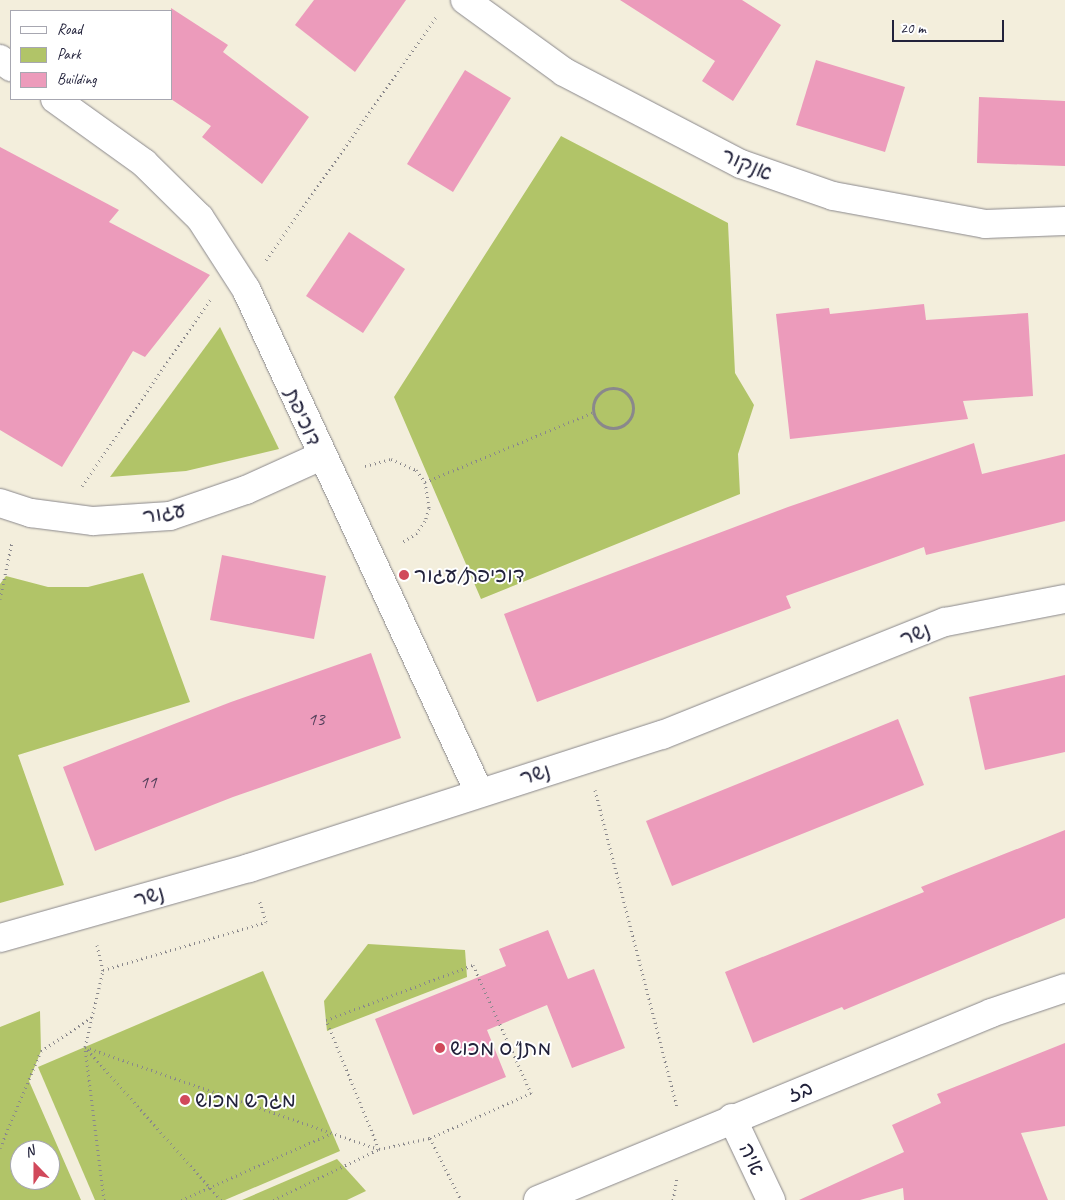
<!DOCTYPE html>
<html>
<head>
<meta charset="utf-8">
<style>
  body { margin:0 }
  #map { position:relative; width:1065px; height:1200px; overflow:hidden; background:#f3eedc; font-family:Caveat,"Playpen Sans Hebrew",sans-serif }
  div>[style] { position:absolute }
  .green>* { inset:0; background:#b1c468 }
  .building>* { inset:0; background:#ec9bbb }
  .path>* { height:3px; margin-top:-1.5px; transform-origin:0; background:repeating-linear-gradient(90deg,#8a888c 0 1px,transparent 0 5px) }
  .path>.ring { margin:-1.5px; padding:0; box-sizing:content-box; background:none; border:3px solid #8a888c; border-radius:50% }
  .roads { filter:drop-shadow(0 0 1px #8a888c) drop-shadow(0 0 1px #8a888c) }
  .minor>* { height:28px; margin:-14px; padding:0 14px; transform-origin:14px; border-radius:14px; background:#fff }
  .dots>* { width:14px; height:14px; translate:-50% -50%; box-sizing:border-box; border:2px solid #fff; border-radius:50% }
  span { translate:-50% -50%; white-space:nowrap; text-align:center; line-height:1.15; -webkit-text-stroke:4px #fff; paint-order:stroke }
  .number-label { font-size:19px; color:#54405b }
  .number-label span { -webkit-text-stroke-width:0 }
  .street-label { font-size:21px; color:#22223b }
  .poi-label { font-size:21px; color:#22223b }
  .left { translate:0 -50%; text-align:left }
  .legend { position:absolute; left:10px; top:10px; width:162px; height:90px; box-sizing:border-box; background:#fff; border:1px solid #a7a7b1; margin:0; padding:6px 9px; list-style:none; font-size:15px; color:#22223b }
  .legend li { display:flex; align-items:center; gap:10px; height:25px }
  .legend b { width:25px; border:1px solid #a7a7b1 }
  .north { position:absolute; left:10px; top:1140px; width:50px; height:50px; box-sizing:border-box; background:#fff; border:1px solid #a7a7b1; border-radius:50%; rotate:338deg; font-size:14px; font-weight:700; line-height:20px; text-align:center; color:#22223b }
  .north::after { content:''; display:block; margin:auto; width:18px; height:22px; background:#d1495b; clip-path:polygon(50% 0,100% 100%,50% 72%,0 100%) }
  .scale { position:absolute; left:892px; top:20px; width:112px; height:22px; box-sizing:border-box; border:2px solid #22223b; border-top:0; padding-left:6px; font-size:15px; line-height:18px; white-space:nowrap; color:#22223b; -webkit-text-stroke:4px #fff; paint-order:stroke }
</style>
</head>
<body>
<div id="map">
  <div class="green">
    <div style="clip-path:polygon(561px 136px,728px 223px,735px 373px,754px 405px,738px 454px,740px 494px,481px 599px,394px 397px)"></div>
    <div style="clip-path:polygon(220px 327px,279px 449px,186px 471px,110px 477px)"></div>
    <div style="clip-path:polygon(143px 573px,190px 702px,18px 755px,64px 885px,0 903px,0 584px,6px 576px,48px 587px,88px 587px)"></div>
    <div style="clip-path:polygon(368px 944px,465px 950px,467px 977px,327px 1031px,324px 1001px)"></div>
    <div style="clip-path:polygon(263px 971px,340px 1151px,225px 1200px,95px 1200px,38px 1067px)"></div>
    <div style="clip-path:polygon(evenodd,40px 1011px,41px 1051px,29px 1081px,81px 1200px,0 1200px,0 1027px,40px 1011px,20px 1150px,50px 1150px,50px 1180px,20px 1180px,20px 1150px)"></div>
    <div style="clip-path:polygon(337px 1159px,366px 1191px,347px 1200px,242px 1200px)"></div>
  </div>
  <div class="building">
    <div style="clip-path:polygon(314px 0,406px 0,355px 72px,295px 25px)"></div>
    <div style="clip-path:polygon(620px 0,742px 0,781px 25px,733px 101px,702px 81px,715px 61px)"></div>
    <div style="clip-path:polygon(171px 8px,228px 45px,223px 52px,309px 117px,262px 184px,202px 137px,211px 126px,171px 99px)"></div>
    <div style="clip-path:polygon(816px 60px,905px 87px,885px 152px,796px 125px)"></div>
    <div style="clip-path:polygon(465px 70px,511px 98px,453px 192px,407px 164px)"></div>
    <div style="clip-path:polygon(979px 97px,1065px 101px,1065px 166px,977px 163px)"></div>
    <div style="clip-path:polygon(0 147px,119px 210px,109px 222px,210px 275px,145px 357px,133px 351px,62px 467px,0 430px)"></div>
    <div style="clip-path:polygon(349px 232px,405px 269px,363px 333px,306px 296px)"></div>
    <div style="clip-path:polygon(924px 304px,926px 320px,1028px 313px,1033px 396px,963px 401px,968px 419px,790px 439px,776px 314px,829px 308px,830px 314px)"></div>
    <div style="clip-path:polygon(974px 443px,982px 474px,1065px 454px,1065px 521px,926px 555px,924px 547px,786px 596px,791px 608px,537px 702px,504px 614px,788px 507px)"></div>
    <div style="clip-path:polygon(222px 555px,326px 576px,314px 639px,210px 620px)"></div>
    <div style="clip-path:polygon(371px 653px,401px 738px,233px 797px,95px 851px,63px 767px,231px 702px)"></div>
    <div style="clip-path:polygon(1065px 675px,1065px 752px,985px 770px,969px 697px)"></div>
    <div style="clip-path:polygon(898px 719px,924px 785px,672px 886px,646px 821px)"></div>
    <div style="clip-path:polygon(1065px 830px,1065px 918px,844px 1010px,842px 1007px,753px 1043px,725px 972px,924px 892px,921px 887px)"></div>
    <div style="clip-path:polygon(548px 930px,568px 979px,594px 969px,625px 1048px,572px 1068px,547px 1005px,487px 1030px,506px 1077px,413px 1115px,375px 1019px,506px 966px,499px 949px)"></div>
    <div style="clip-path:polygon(1065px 1043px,1065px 1126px,1021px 1133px,1048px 1200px,904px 1200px,903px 1188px,860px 1200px,799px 1200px,904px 1152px,892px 1125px,941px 1103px,937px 1094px)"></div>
  </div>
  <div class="path">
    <div style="left:266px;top:260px;width:297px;rotate:-55deg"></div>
    <div class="ring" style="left:593px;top:388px;width:37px;height:37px"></div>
    <div style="left:365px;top:466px;width:27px;rotate:-15deg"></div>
    <div style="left:391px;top:459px;width:27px;rotate:24deg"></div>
    <div style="left:416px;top:470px;width:15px;rotate:53deg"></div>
    <div style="left:425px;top:482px;width:26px;rotate:81deg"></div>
    <div style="left:429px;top:508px;width:14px;rotate:107deg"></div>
    <div style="left:425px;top:521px;width:14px;rotate:124deg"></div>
    <div style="left:417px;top:533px;width:19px;rotate:148deg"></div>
    <div style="left:425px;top:482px;width:183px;rotate:-22.5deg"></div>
    <div style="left:82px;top:486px;width:229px;rotate:-55.5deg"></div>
    <div style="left:0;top:599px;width:58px;rotate:-78.1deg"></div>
    <div style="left:595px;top:790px;width:326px;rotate:75.5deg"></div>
    <div style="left:97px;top:945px;width:26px;rotate:77deg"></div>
    <div style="left:0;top:1148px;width:105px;rotate:-67.1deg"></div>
    <div style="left:41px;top:1051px;width:61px;rotate:-33.7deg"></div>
    <div style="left:379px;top:1149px;width:139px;rotate:-112.3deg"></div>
    <div style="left:326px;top:1020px;width:157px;rotate:-20.5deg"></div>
    <div style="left:473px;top:965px;width:141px;rotate:65.6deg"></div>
    <div style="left:531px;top:1093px;width:111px;rotate:156deg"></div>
    <div style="left:104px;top:1200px;width:154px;rotate:-97.1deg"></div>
    <div style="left:85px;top:1047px;width:310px;rotate:19.2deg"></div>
    <div style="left:181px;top:1200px;width:165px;rotate:-23.9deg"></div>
    <div style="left:221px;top:1200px;width:205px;rotate:-131.6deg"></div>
    <div style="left:85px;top:1047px;width:79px;rotate:-76.8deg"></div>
    <div style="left:103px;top:970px;width:170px;rotate:-16.4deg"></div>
    <div style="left:266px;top:922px;width:24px;rotate:-107deg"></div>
    <div style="left:273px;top:1200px;width:118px;rotate:-25.7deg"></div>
    <div style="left:379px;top:1149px;width:52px;rotate:-12.2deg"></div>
    <div style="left:430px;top:1138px;width:69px;rotate:63.4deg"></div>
    <div style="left:673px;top:1200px;width:22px;rotate:-80deg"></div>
  </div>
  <div class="roads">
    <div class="minor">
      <div style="left:465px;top:0;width:122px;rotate:36deg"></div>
      <div style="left:564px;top:72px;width:199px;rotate:27.5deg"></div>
      <div style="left:741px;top:164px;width:97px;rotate:19.2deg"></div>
      <div style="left:833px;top:196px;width:155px;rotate:10.4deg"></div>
      <div style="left:985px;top:224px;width:80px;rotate:-2.1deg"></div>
      <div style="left:0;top:59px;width:14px;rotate:36deg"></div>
      <div style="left:55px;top:99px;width:110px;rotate:35.7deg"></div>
      <div style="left:144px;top:163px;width:78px;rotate:44.5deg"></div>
      <div style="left:200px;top:218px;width:85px;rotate:57.1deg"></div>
      <div style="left:246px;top:289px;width:554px;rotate:65.15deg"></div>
      <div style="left:0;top:503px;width:33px;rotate:18deg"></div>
      <div style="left:31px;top:513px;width:63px;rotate:7.4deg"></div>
      <div style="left:93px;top:521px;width:77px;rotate:-3.7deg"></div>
      <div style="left:170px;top:516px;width:80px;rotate:-18.9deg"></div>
      <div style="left:246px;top:490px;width:82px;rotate:-24.4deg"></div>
      <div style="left:0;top:938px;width:259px;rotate:-15.7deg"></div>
      <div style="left:249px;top:868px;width:434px;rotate:-17.9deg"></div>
      <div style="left:662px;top:735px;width:305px;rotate:-21.8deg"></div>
      <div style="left:945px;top:622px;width:122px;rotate:-10.9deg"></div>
      <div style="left:732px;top:1118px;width:91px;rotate:64.6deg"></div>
      <div style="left:538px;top:1200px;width:490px;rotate:-22.4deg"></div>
      <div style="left:991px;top:1013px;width:78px;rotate:-18.7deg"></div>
    </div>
  </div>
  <div class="dots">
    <div style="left:404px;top:575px;background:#d1495b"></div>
    <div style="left:440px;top:1048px;background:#d1495b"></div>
    <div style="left:185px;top:1100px;background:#d1495b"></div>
  </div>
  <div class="number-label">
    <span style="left:316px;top:720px">13</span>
    <span style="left:148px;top:783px">11</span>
  </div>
  <div class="street-label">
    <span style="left:747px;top:164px;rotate:23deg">אנקור</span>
    <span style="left:303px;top:417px;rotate:66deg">דוכיפת</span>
    <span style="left:164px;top:513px;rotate:-10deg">עגור</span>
    <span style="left:915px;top:634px;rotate:-22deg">נשר</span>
    <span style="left:535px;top:774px;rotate:-17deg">נשר</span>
    <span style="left:149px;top:896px;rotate:-16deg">נשר</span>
    <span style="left:800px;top:1091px;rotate:-22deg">בז</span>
    <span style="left:752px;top:1159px;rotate:65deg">איה</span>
  </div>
  <div class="poi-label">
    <span class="left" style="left:414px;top:575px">דוכיפת/עגור</span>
    <span class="left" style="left:450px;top:1048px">מתנ"ס מכוש</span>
    <span class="left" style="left:195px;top:1100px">מגרש מכוש</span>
  </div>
  <ul class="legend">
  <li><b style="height:6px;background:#fff"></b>Road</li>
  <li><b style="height:14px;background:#b1c468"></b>Park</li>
  <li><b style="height:14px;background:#ec9bbb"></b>Building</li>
  </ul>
  <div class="north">N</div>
  <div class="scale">20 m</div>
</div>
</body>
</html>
